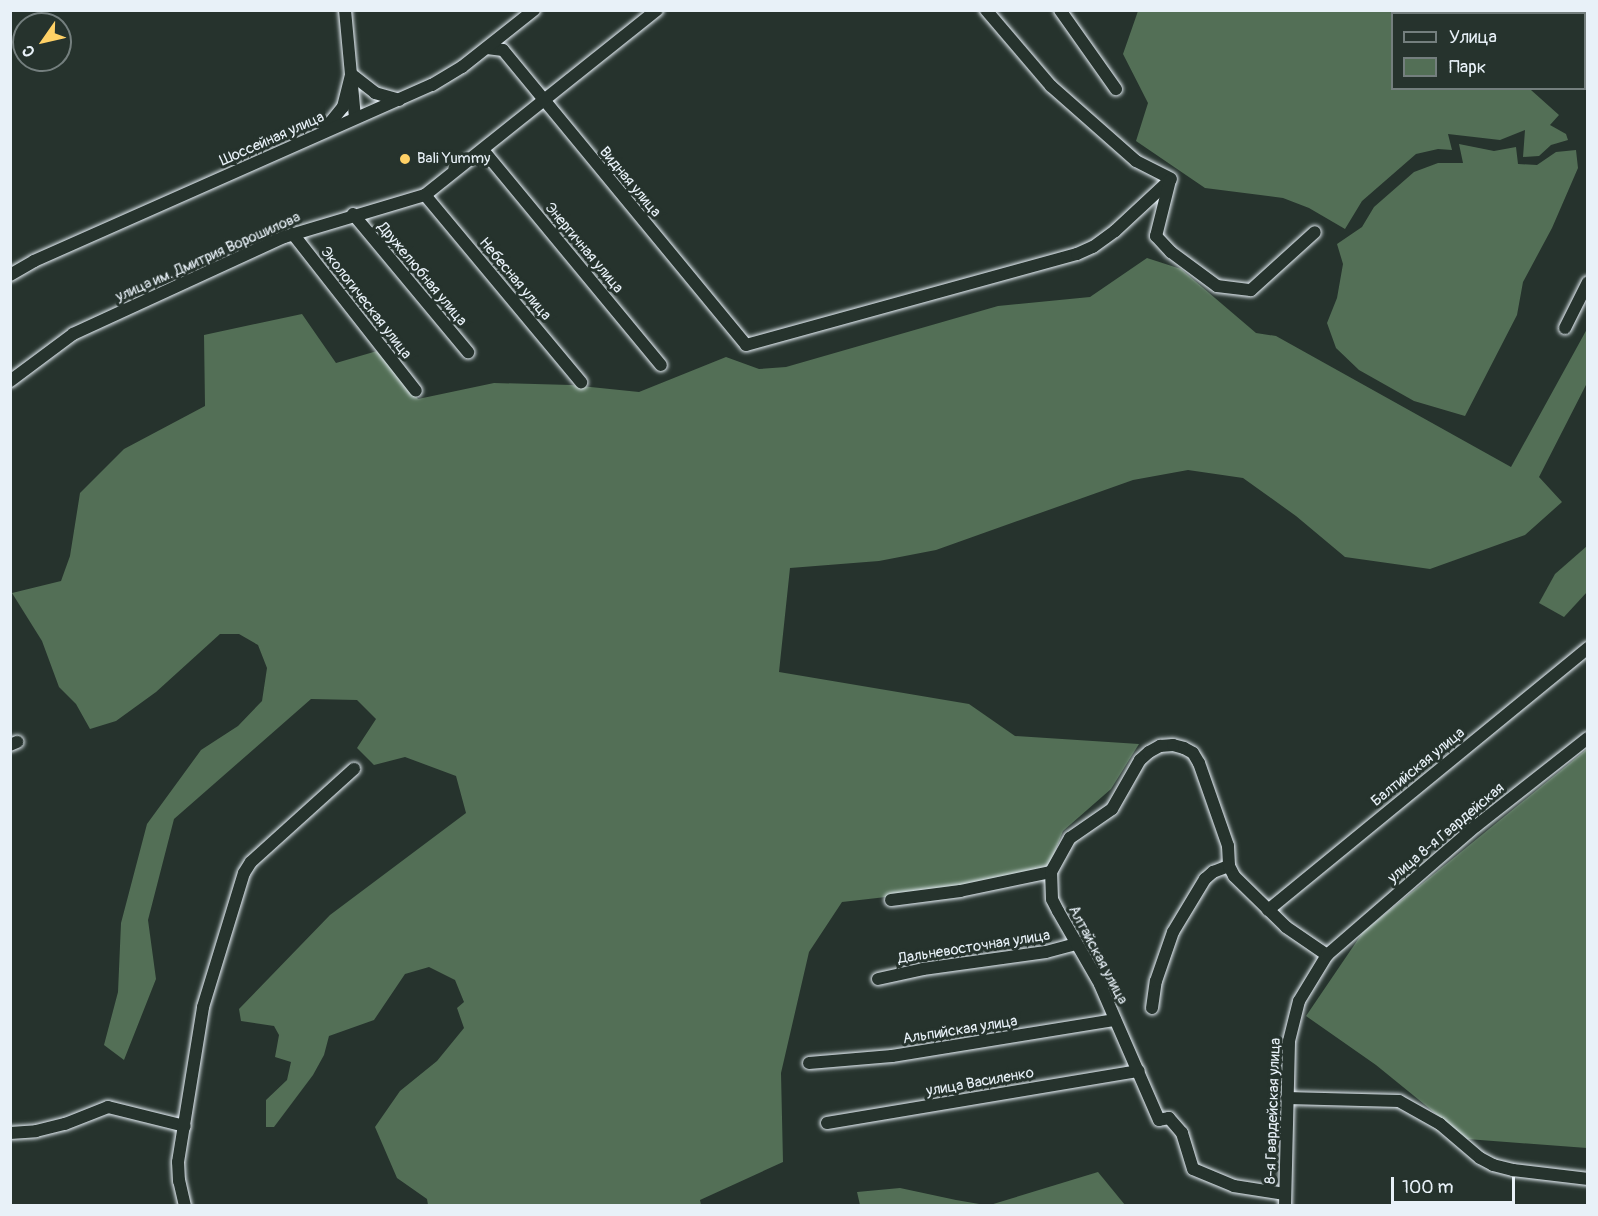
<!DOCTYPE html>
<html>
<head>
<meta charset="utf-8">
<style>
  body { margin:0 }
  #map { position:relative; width:1598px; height:1216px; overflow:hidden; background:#26332d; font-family:Pangolin,sans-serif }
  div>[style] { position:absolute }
  .green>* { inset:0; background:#536f56 }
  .roads { filter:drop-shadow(0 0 2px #e8f1f8) drop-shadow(0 0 2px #e8f1f8) }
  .minor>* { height:12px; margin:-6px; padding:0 6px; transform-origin:6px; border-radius:6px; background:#26332d }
  .dots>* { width:16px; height:16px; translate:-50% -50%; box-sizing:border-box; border:3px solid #26332d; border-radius:50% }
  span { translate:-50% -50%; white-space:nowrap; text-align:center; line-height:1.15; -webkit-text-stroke:6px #26332d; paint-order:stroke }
  .street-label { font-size:15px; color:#e8f1f8 }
  .poi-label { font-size:15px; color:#e8f1f8 }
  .left { translate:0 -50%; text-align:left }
  .frame { position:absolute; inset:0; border:12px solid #e8f1f8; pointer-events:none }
  .legend { position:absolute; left:1391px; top:12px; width:195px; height:78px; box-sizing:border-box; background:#26332d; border:2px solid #747f7e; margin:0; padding:8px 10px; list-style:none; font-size:18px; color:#e8f1f8 }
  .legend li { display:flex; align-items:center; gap:12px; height:30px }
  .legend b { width:30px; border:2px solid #747f7e }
  .north { position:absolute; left:12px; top:12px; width:60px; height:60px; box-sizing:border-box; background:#26332d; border:2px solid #747f7e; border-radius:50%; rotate:236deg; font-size:16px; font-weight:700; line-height:24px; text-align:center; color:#e8f1f8 }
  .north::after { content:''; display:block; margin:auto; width:21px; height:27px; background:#ffd166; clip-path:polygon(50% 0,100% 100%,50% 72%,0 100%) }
  .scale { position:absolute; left:1391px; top:1177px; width:124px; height:27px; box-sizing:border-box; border:3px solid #e8f1f8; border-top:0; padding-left:8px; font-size:18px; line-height:21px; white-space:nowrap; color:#e8f1f8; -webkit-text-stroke:4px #26332d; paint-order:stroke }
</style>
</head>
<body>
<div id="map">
  <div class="green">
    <div style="clip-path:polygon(1138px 11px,1390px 11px,1392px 14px,1392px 88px,1533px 89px,1531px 90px,1559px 115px,1550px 125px,1566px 134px,1568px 140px,1551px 145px,1539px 156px,1523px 157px,1525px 130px,1500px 140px,1448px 134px,1452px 150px,1438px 149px,1416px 154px,1362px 201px,1345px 229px,1309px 208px,1283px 198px,1205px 188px,1136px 141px,1148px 103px,1123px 54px)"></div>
    <div style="clip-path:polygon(1459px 144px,1494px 151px,1516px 147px,1518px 164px,1537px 165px,1556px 152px,1576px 150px,1578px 168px,1552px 228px,1523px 282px,1517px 315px,1465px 416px,1414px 401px,1359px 370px,1336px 348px,1327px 323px,1337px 298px,1343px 264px,1337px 244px,1362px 227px,1374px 207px,1414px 172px,1438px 163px,1463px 163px)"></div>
    <div style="clip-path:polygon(1147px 258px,1181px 269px,1256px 333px,1276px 336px,1511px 467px,1587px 329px,1587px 383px,1539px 477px,1562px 502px,1525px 535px,1430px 569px,1345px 557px,1296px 516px,1243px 478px,1188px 470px,1133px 480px,936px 550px,879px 561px,790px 568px,779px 672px,969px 704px,1015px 736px,1139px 744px,1111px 789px,1063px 831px,1044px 879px,842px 902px,809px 952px,781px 1073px,783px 1162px,700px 1200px,701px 1205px,428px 1205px,427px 1199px,397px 1178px,375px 1127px,400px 1091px,437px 1061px,464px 1028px,457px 1008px,464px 1002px,455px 980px,429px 967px,405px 974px,374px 1020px,329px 1036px,324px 1055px,313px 1075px,274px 1127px,266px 1127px,266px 1100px,287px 1080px,291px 1062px,275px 1057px,279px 1035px,274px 1026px,241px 1021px,239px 1009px,330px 915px,466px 813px,456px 776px,405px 757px,374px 765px,357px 748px,376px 719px,357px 700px,311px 699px,174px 819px,148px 920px,156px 979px,124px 1060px,104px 1045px,118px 992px,121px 923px,147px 824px,201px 750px,238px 726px,262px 701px,267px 668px,258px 645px,239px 634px,220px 634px,156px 692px,116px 721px,90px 729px,76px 704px,59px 687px,42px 641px,12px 593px,61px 581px,70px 556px,80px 493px,124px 449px,205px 406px,204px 335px,302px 314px,336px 363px,377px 351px,418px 399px,494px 383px,571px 385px,639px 392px,726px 357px,759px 369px,786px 367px,998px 306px,1090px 297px)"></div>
    <div style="clip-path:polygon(1587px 546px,1587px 592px,1564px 617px,1539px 603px,1555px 574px)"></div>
    <div style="clip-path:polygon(1587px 749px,1587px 1148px,1467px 1139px,1376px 1065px,1306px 1016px,1363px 932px)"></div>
    <div style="clip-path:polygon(1098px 1172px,1125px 1205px,990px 1205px)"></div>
    <div style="clip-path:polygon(900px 1188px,956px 1200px,985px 1205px,860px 1205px,857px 1192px)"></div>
  </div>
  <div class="roads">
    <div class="minor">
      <div style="left:345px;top:10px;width:108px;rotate:84.7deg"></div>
      <div style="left:986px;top:10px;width:100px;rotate:49.5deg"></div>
      <div style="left:1051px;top:86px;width:113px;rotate:41.4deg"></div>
      <div style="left:1136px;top:161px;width:39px;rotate:27deg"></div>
      <div style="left:1060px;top:10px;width:97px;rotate:54.7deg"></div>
      <div style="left:487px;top:48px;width:16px;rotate:7deg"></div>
      <div style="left:503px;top:50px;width:382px;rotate:50.5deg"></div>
      <div style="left:746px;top:345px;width:343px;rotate:-15.4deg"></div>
      <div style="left:1077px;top:254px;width:17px;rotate:-24deg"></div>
      <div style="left:1093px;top:247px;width:27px;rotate:-36deg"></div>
      <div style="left:1115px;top:231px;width:76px;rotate:-42.9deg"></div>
      <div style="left:325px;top:129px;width:28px;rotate:-51deg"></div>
      <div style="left:343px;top:107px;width:34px;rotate:-76deg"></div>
      <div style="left:351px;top:74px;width:31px;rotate:38deg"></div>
      <div style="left:375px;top:93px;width:25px;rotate:16deg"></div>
      <div style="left:483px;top:150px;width:279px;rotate:50.4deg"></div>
      <div style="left:1170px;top:180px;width:58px;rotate:104deg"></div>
      <div style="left:1156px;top:236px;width:22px;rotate:47deg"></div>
      <div style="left:1171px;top:252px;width:57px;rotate:36.5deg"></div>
      <div style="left:1217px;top:286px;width:34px;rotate:7deg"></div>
      <div style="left:1251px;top:290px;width:86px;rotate:-42.2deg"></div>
      <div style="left:425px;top:195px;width:244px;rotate:50.2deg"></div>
      <div style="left:353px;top:214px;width:180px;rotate:50.2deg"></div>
      <div style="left:293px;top:234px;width:199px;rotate:51.9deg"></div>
      <div style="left:10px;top:275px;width:28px;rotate:-30deg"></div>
      <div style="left:34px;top:261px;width:435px;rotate:-23.9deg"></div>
      <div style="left:432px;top:85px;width:35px;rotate:-31deg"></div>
      <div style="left:462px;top:67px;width:92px;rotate:-38.4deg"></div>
      <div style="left:1565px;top:328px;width:51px;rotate:-63.4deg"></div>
      <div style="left:10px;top:381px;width:79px;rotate:-36.7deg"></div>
      <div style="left:73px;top:334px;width:232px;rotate:-24.7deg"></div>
      <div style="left:284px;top:237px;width:147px;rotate:-16.6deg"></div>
      <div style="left:425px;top:195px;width:297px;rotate:-38.6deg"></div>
      <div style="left:10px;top:745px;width:8px;rotate:-23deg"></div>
      <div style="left:891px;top:900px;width:70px;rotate:-7.4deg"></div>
      <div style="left:960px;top:891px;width:93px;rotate:-11.8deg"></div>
      <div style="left:1268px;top:910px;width:414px;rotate:-39.3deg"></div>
      <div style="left:878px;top:979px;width:46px;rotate:-12.5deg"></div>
      <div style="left:923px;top:969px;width:124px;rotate:-7.9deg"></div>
      <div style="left:1046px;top:952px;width:30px;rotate:-15deg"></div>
      <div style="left:1152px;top:1008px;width:27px;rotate:-82deg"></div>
      <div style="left:1156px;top:981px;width:52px;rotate:-70.9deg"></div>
      <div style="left:1173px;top:932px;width:62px;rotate:-58.9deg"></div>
      <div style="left:1205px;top:879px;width:11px;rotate:-41deg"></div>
      <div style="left:1213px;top:872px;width:17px;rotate:-21deg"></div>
      <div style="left:809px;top:1063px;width:83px;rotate:-4.8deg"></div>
      <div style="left:892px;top:1056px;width:226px;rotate:-9.2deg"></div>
      <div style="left:1287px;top:1098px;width:112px;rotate:1.5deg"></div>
      <div style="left:1399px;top:1101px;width:47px;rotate:29.3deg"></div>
      <div style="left:1440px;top:1124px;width:52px;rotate:40.4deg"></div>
      <div style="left:1480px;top:1158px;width:15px;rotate:28deg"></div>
      <div style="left:1493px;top:1165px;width:21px;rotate:14deg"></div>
      <div style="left:1513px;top:1170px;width:76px;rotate:6.8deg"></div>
      <div style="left:827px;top:1123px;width:316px;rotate:-9.5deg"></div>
      <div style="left:10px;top:1133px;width:26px;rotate:-4deg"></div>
      <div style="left:36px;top:1131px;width:30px;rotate:-14deg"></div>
      <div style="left:65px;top:1124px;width:46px;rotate:-21.6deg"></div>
      <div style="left:108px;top:1107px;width:79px;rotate:13.9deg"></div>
      <div style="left:1285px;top:1194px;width:52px;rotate:-171.1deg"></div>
      <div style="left:1234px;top:1186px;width:44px;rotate:-157.5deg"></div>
      <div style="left:1193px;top:1169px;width:38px;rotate:-107deg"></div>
      <div style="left:1182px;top:1133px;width:20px;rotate:-131deg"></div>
      <div style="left:1169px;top:1118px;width:10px;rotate:169deg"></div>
      <div style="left:1159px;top:1120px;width:148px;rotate:-113.5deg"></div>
      <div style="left:1100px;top:984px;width:84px;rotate:-119.9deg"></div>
      <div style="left:1058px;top:911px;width:13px;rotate:-117deg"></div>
      <div style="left:1052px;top:899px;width:27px;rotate:-92deg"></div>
      <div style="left:1051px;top:872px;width:39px;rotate:-61deg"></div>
      <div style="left:1070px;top:838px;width:51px;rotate:-34.6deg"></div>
      <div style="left:1112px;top:809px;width:56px;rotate:-60.3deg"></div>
      <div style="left:1140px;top:760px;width:12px;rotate:-42deg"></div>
      <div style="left:1149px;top:752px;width:13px;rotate:-29deg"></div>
      <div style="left:1160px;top:746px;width:13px;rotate:-4deg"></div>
      <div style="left:1173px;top:745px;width:11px;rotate:15deg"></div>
      <div style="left:1184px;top:748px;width:10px;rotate:29deg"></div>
      <div style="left:1193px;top:753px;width:12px;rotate:59deg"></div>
      <div style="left:1199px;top:763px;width:88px;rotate:70.7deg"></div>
      <div style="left:1228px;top:846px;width:20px;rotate:87deg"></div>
      <div style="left:1229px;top:866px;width:11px;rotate:63deg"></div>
      <div style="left:1234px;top:876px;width:73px;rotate:44.4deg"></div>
      <div style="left:1286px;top:927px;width:50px;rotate:34.3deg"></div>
      <div style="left:185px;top:1206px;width:26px;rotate:-103deg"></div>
      <div style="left:179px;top:1181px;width:19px;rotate:-93deg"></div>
      <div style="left:178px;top:1162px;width:157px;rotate:-80.8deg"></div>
      <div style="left:203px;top:1007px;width:140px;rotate:-73deg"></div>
      <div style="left:244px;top:873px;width:13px;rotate:-58deg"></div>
      <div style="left:251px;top:862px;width:139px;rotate:-42.1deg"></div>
      <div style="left:1285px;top:1206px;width:165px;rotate:-88.6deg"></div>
      <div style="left:1289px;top:1041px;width:41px;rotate:-76deg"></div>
      <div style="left:1299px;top:1001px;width:54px;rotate:-58.7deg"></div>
      <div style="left:1327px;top:955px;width:197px;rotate:-40.9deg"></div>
      <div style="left:1476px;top:826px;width:142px;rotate:-38.2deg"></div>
    </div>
  </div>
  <div class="dots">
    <div style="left:405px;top:159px;background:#ffd166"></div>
  </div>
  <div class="street-label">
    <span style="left:272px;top:139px;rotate:-24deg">Шоссейная улица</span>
    <span style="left:630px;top:182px;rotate:50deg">Видная улица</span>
    <span style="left:584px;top:248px;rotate:50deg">Энергичная улица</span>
    <span style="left:208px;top:257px;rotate:-24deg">улица им. Дмитрия Ворошилова</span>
    <span style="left:422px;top:274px;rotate:50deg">Дружелюбная улица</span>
    <span style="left:515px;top:279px;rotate:50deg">Небесная улица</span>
    <span style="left:366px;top:303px;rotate:52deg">Экологическая улица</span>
    <span style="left:1418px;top:767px;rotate:-39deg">Балтийская улица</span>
    <span style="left:1446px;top:833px;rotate:-40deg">улица 8-я Гвардейская</span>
    <span style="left:974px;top:947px;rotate:-9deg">Дальневосточная улица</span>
    <span style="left:1098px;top:955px;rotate:62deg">Алтайская улица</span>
    <span style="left:960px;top:1030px;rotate:-9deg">Альпийская улица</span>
    <span style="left:980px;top:1082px;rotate:-10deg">улица Василенко</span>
    <span style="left:1273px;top:1111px;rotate:-88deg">8-я Гвардейская улица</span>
  </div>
  <div class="poi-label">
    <span class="left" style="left:417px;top:159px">Bali Yummy</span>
  </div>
  <div class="frame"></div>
  <ul class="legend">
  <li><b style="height:8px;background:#26332d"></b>Улица</li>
  <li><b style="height:16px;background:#536f56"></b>Парк</li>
  </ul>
  <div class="north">С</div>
  <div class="scale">100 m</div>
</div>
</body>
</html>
